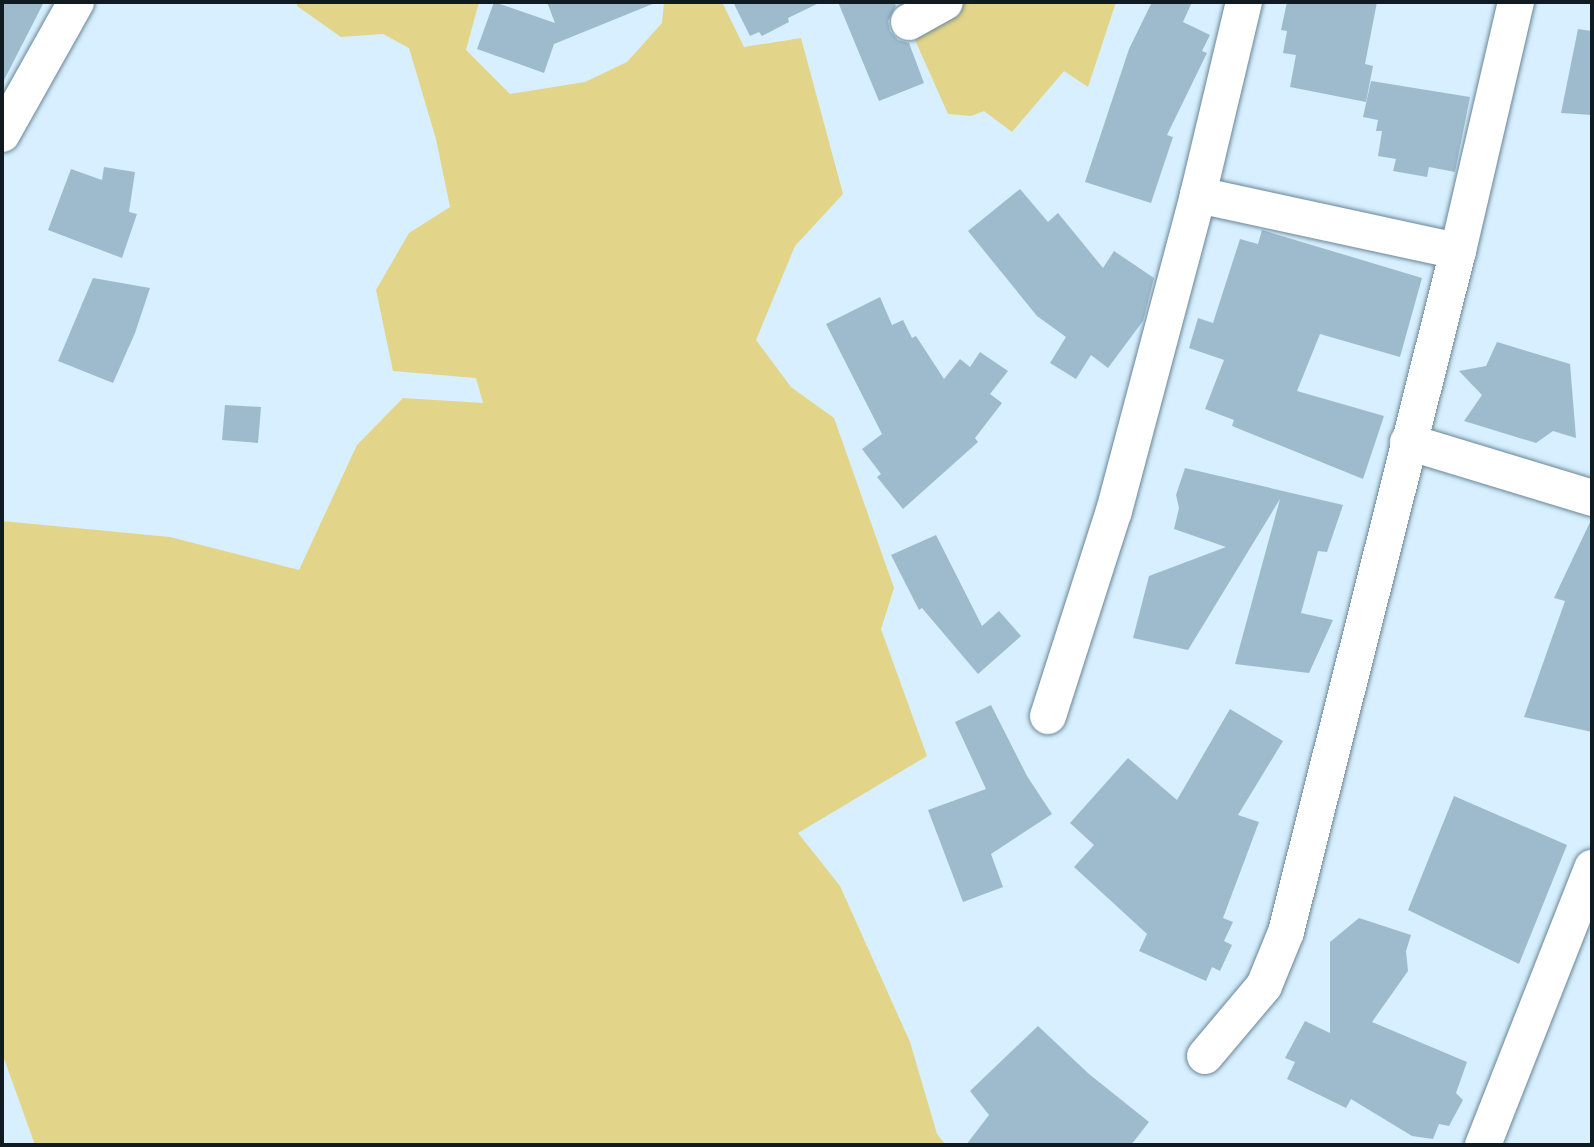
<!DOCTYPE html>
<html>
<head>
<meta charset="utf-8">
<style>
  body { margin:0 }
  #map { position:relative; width:1594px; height:1147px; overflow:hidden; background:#d7effe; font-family:"Fira Sans",sans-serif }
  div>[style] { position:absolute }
  .green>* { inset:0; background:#e2d589 }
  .building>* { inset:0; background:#9ebbce }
  .roads { filter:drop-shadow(0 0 2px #698596) drop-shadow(0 0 2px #698596) }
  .minor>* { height:36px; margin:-18px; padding:0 18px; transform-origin:18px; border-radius:18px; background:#fff }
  span { translate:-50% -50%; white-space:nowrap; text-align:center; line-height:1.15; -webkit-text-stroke:7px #f3f9fd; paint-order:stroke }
  .frame { position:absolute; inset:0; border:4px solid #0f1a21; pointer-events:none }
</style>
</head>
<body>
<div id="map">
  <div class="green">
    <div style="clip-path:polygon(297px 2px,479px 2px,466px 50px,510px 94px,585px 82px,627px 62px,662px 23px,664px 2px,722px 2px,744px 47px,801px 38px,843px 194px,795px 246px,756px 340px,791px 387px,834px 418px,894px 588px,881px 629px,927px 756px,798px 833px,840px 886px,910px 1042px,937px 1134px,946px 1145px,35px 1145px,2px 1053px,2px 521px,170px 537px,299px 570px,357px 445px,403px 398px,483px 403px,476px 378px,393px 371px,376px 290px,409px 233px,450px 207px,436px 139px,409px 48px,383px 34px,341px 37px,297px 6px)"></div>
    <div style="clip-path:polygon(960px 2px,1116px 2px,1088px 87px,1064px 71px,1012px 132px,984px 111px,971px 116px,948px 114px,911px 31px)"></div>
  </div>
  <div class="building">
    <div style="clip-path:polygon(2px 2px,44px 2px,2px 84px)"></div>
    <div style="clip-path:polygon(494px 2px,555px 23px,547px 2px,655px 3px,554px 44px,544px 73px,477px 49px)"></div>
    <div style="clip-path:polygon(733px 2px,821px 2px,788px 18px,789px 22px,762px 36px,759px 32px,750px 36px)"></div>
    <div style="clip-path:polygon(838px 2px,894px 2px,896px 6px,888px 21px,890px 31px,898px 40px,909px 43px,924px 83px,879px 101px)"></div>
    <div style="clip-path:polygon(1152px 2px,1192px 2px,1183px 22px,1210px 35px,1202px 51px,1207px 53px,1167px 135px,1173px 137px,1151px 203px,1085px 182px,1129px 49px)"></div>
    <div style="clip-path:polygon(1287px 2px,1377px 2px,1365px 64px,1373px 66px,1366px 102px,1290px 87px,1296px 55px,1283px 53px,1287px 31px,1281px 30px)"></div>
    <div style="clip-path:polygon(1578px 29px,1592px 31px,1592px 115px,1561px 113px)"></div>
    <div style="clip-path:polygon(1371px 81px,1470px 97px,1455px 172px,1429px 167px,1427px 177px,1393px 171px,1396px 159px,1378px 156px,1382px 131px,1376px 131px,1378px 120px,1363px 117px)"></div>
    <div style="clip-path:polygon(104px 167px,135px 172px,129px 212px,137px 214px,122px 258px,48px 230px,71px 169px,102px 180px)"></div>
    <div style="clip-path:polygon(1020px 189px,1048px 222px,1058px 213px,1103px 268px,1114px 251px,1154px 278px,1143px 321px,1108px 368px,1091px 355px,1076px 379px,1050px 363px,1066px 337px,1037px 316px,968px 231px)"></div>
    <div style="clip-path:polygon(1262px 230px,1422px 278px,1400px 357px,1320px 334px,1297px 391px,1384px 416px,1363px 479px,1232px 426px,1234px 420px,1205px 409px,1224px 360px,1189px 348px,1198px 318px,1213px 323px,1240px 239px,1258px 244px)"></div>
    <div style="clip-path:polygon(93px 278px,150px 288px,135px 333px,113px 383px,58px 361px)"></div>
    <div style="clip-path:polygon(880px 297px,892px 325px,903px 320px,912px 338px,916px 336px,944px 379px,960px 359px,970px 367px,980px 352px,1008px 371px,990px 394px,1002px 403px,975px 438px,978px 442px,903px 509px,877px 477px,881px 474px,862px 449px,882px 434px,826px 324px)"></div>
    <div style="clip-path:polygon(1497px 342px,1570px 364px,1576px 438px,1553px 431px,1536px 443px,1464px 421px,1482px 395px,1459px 371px,1486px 366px)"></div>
    <div style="clip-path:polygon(225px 405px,261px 407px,258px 443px,222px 440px)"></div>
    <div style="clip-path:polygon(1185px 468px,1343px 505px,1327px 552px,1318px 551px,1301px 613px,1333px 620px,1309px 673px,1235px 664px,1280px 499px,1188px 650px,1133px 638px,1149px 576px,1226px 547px,1174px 529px,1179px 508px,1176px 495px)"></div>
    <div style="clip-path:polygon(1592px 518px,1592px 732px,1524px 717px,1565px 601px,1554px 598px)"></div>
    <div style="clip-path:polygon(936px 535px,982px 626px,999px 611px,1021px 636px,978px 674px,922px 608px,919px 610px,891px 555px)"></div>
    <div style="clip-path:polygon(991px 705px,1027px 776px,1052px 814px,991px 854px,1003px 887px,963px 902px,928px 810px,986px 789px,955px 722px)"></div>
    <div style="clip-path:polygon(1230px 709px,1283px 741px,1238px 815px,1259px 822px,1223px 918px,1233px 922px,1224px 941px,1232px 945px,1220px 971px,1212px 967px,1206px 981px,1139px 951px,1147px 934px,1074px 867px,1094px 845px,1070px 823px,1128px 758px,1177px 800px)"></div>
    <div style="clip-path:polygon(1454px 796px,1567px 845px,1519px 964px,1408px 910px)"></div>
    <div style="clip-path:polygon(1359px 918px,1411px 935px,1406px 951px,1408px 971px,1372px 1022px,1467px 1062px,1456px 1093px,1463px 1100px,1449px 1126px,1439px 1124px,1433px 1139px,1412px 1136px,1351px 1099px,1346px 1108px,1287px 1079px,1295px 1062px,1285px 1058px,1305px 1021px,1330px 1033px,1330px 942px)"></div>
    <div style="clip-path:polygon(1038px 1026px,1089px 1074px,1149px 1122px,1131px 1145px,966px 1145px,989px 1115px,970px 1091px)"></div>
  </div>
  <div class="roads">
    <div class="minor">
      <div style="left:909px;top:22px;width:41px;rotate:-29.1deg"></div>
      <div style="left:2px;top:134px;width:151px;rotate:-60.7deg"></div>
      <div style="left:1198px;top:195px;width:266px;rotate:12.2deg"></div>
      <div style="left:1408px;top:442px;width:192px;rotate:16.9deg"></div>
      <div style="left:1048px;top:716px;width:215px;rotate:-72.2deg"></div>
      <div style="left:1114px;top:511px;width:327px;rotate:-75.1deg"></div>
      <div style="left:1198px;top:195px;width:198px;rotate:-76.6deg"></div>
      <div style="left:1205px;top:1056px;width:92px;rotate:-49.9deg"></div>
      <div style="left:1264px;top:986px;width:58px;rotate:-67.8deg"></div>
      <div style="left:1286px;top:932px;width:702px;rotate:-75.83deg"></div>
      <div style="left:1458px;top:251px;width:256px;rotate:-76.9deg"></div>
      <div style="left:1483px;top:1145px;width:298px;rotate:-68.5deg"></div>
    </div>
  </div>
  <div class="frame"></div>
</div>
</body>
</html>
